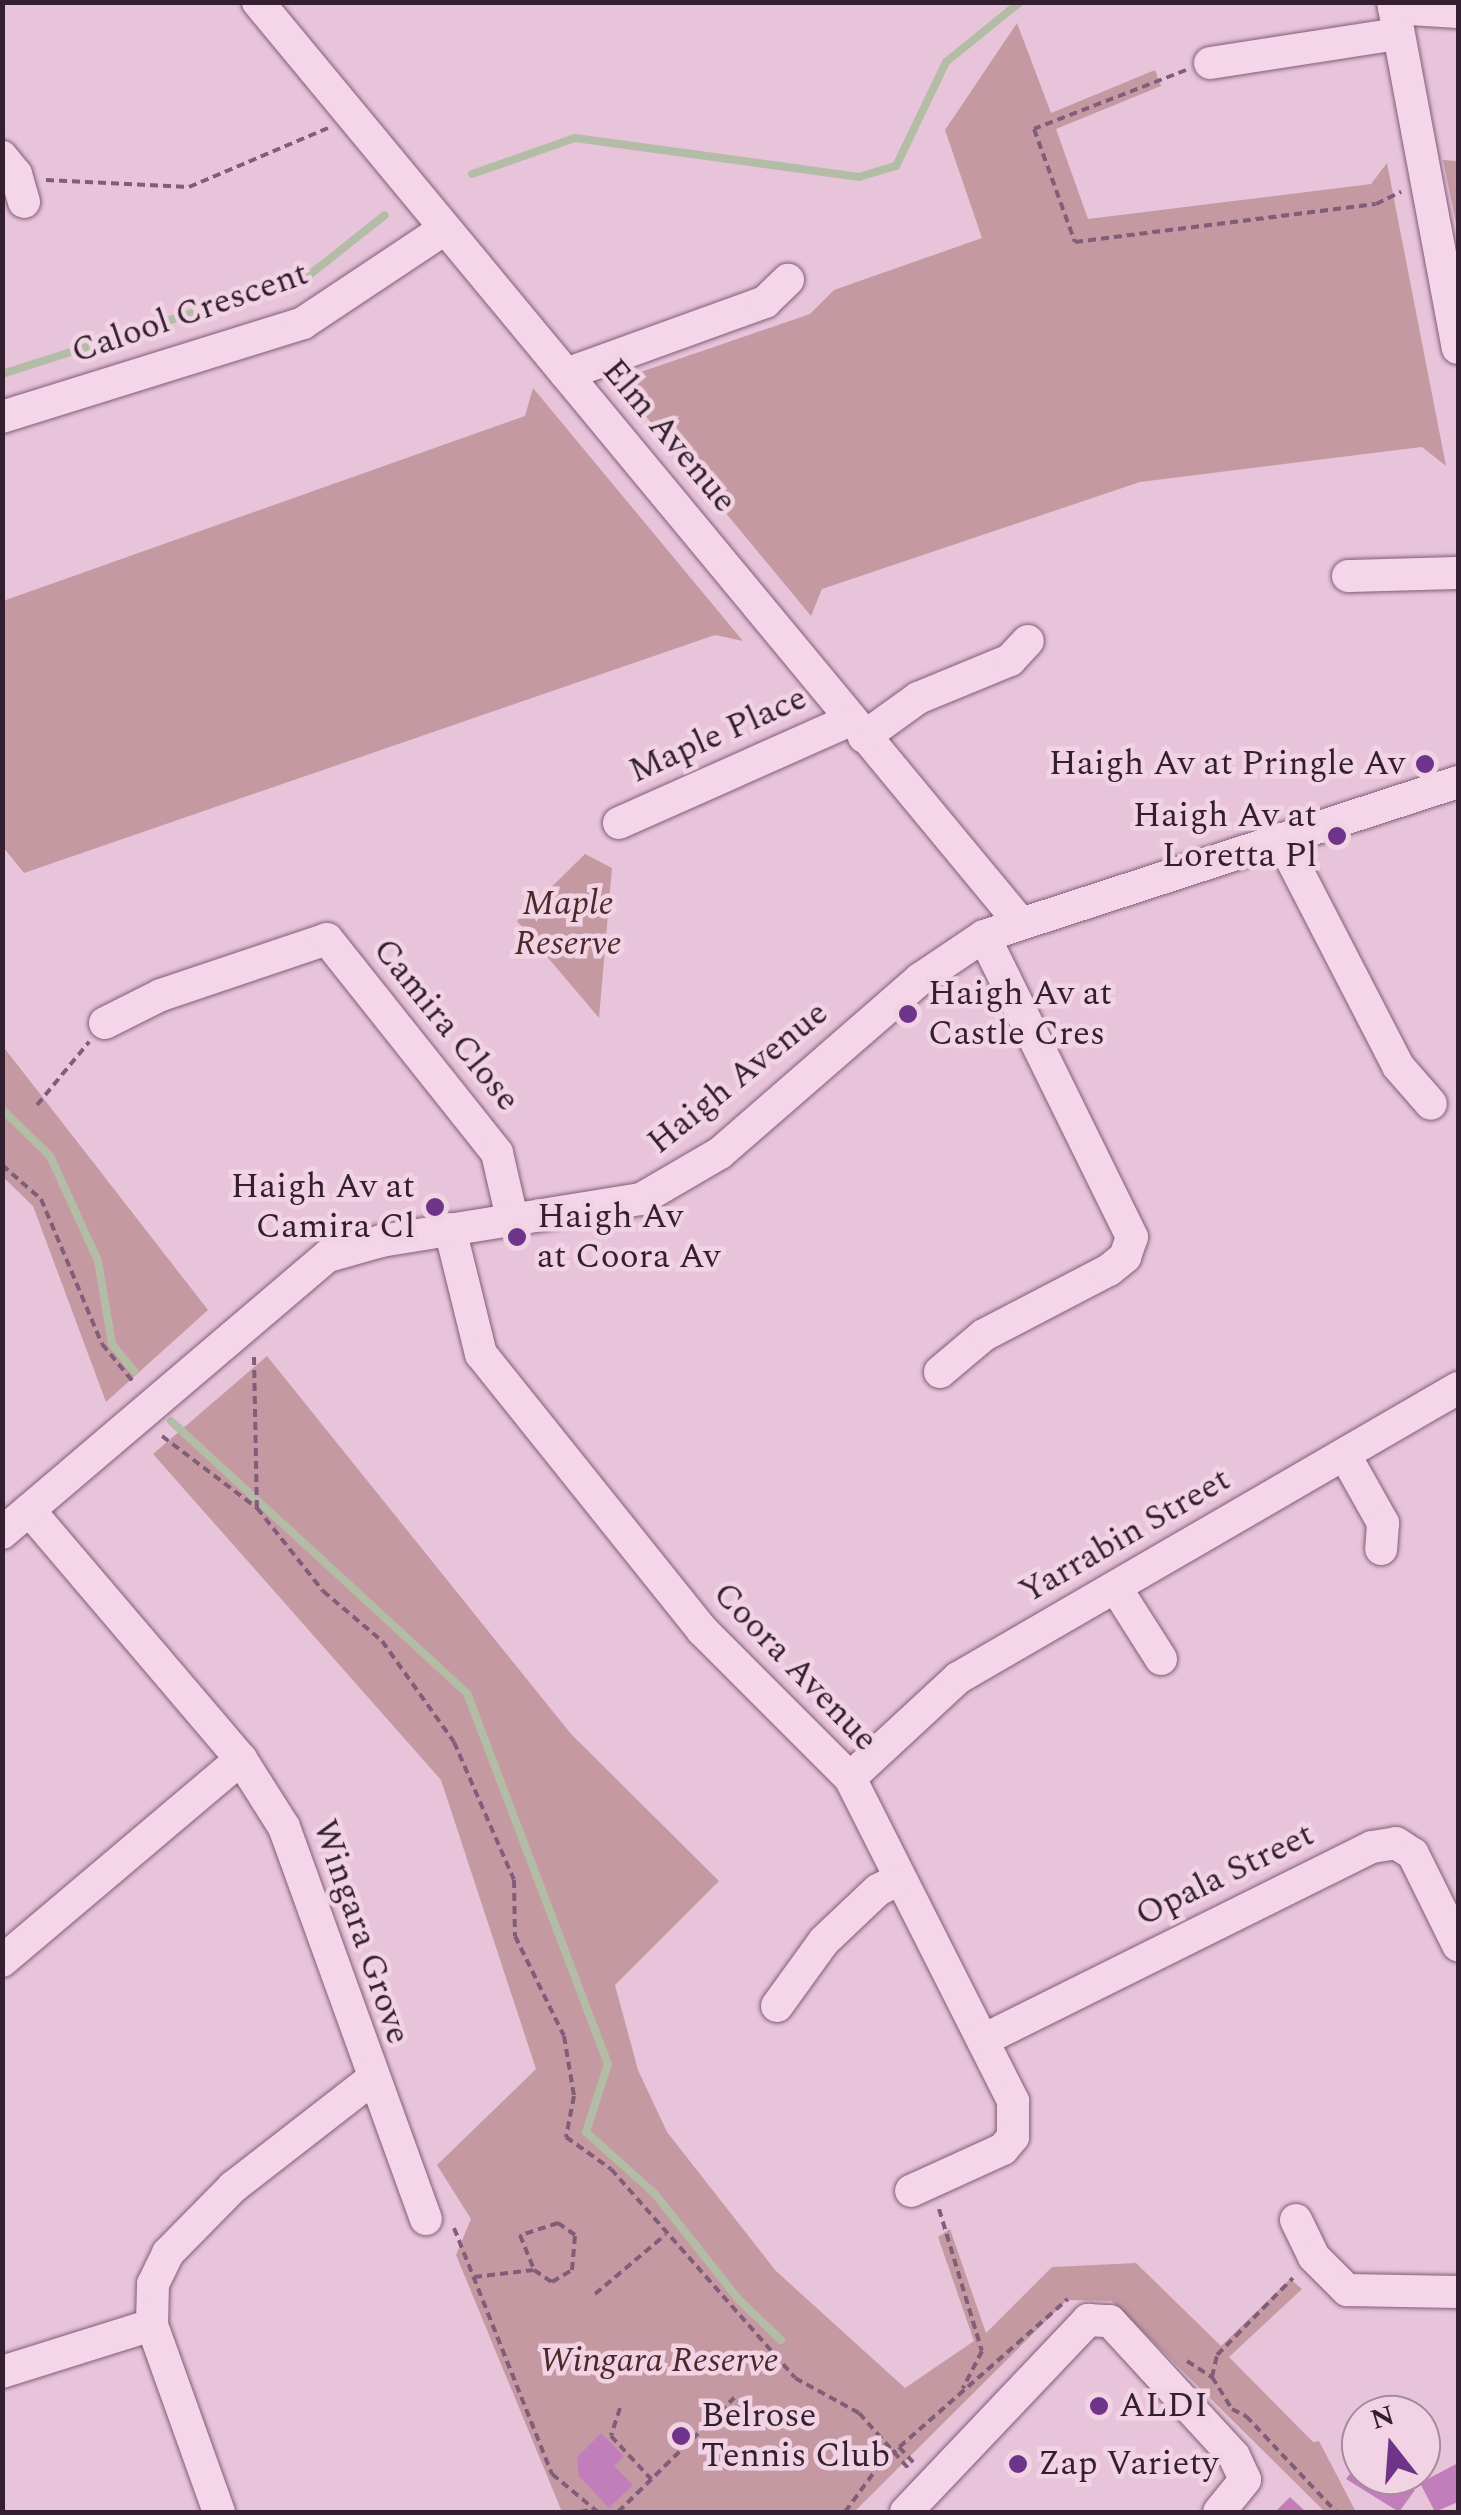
<!DOCTYPE html>
<html>
<head>
<meta charset="utf-8">
<style>
  body { margin:0 }
  #map { position:relative; width:1461px; height:2515px; overflow:hidden; background:#e8c4da; font-family:Spectral,serif }
  div>[style] { position:absolute }
  .green>* { inset:0; background:#c599a2 }
  .stream>* { height:8px; margin:-4px; padding:0 4px; transform-origin:4px; border-radius:4px; background:#b3bca5 }
  .building>* { inset:0; background:#c27ebb }
  .path>* { height:4px; margin-top:-2px; transform-origin:0; background:repeating-linear-gradient(90deg,#815d79 0 8px,transparent 0 13px) }
  .roads { filter:drop-shadow(0 0 2px #815d79) drop-shadow(0 0 2px #815d79) }
  .minor>* { height:32px; margin:-16px; padding:0 16px; transform-origin:16px; border-radius:16px; background:#f4d6e8 }
  .dots>* { width:28px; height:28px; translate:-50% -50%; box-sizing:border-box; border:5px solid #f1d3e4; border-radius:50% }
  span { translate:-50% -50%; white-space:nowrap; text-align:center; line-height:1.15; -webkit-text-stroke:9px #f1d3e4; paint-order:stroke }
  .street-label { font-size:35px; color:#331f2f }
  .poi-label { font-size:35px; color:#331f2f }
  .right { translate:-100% -50%; text-align:right }
  .left { translate:0 -50%; text-align:left }
  .park-label { font-size:35px; color:#4d282a; font-style:italic }
  .frame { position:absolute; inset:0; border:5px solid #331f2f; pointer-events:none }
  .north { position:absolute; left:1341px; top:2395px; width:100px; height:100px; box-sizing:border-box; background:#f1d3e4; border:2px solid #a58b9c; border-radius:50%; rotate:343deg; font-size:28px; font-weight:700; line-height:40px; text-align:center; color:#331f2f }
  .north::after { content:''; display:block; margin:auto; width:35px; height:45px; background:#6e3489; clip-path:polygon(50% 0,100% 100%,50% 72%,0 100%) }
</style>
</head>
<body>
<div id="map">
  <div class="green">
    <div style="clip-path:polygon(1017px 23px,1051px 113px,1155px 70px,1161px 86px,1056px 129px,1088px 219px,1371px 184px,1387px 163px,1446px 466px,1422px 447px,1140px 482px,822px 589px,811px 616px,624px 390px,629px 376px,810px 314px,834px 290px,982px 238px,945px 130px)"></div>
    <div style="clip-path:polygon(1443px 160px,1458px 161px,1458px 233px)"></div>
    <div style="clip-path:polygon(533px 388px,743px 641px,715px 635px,24px 873px,3px 847px,3px 601px,525px 416px)"></div>
    <div style="clip-path:polygon(585px 854px,612px 868px,599px 1018px,517px 921px)"></div>
    <div style="clip-path:polygon(2px 1045px,208px 1310px,106px 1402px,33px 1206px,3px 1177px)"></div>
    <div style="clip-path:polygon(267px 1356px,571px 1734px,719px 1881px,615px 1985px,638px 2070px,667px 2132px,776px 2271px,905px 2388px,974px 2341px,938px 2237px,950px 2229px,986px 2333px,1052px 2267px,1136px 2263px,1221px 2346px,1290px 2279px,1302px 2289px,1229px 2357px,1313px 2442px,1319px 2441px,1356px 2512px,1325px 2512px,1112px 2301px,1067px 2300px,854px 2512px,562px 2512px,456px 2255px,471px 2219px,437px 2165px,536px 2069px,441px 1780px,153px 1454px)"></div>
  </div>
  <div class="stream">
    <div style="left:472px;top:174px;width:109px;rotate:-19.3deg"></div>
    <div style="left:575px;top:138px;width:287px;rotate:7.8deg"></div>
    <div style="left:859px;top:177px;width:39px;rotate:-17deg"></div>
    <div style="left:896px;top:166px;width:115px;rotate:-64.3deg"></div>
    <div style="left:946px;top:62px;width:95px;rotate:-39deg"></div>
    <div style="left:2px;top:374px;width:321px;rotate:-17.8deg"></div>
    <div style="left:308px;top:276px;width:98px;rotate:-38.4deg"></div>
    <div style="left:2px;top:1109px;width:67px;rotate:44.4deg"></div>
    <div style="left:50px;top:1156px;width:115px;rotate:65.4deg"></div>
    <div style="left:98px;top:1261px;width:84px;rotate:80.4deg"></div>
    <div style="left:112px;top:1344px;width:35px;rotate:51deg"></div>
    <div style="left:171px;top:1421px;width:402px;rotate:42.6deg"></div>
    <div style="left:467px;top:1693px;width:397px;rotate:69.2deg"></div>
    <div style="left:608px;top:2064px;width:71px;rotate:107.9deg"></div>
    <div style="left:586px;top:2132px;width:93px;rotate:41.9deg"></div>
    <div style="left:655px;top:2194px;width:135px;rotate:51.6deg"></div>
    <div style="left:739px;top:2300px;width:58px;rotate:43.6deg"></div>
  </div>
  <div class="building">
    <div style="clip-path:polygon(601px 2433px,624px 2456px,614px 2466px,633px 2485px,609px 2508px,579px 2476px,577px 2457px)"></div>
    <div style="clip-path:polygon(1361px 2459px,1361px 2475px,1394px 2475px,1415px 2490px,1399px 2512px,1346px 2479px)"></div>
    <div style="clip-path:polygon(1458px 2463px,1458px 2502px,1435px 2512px,1420px 2483px)"></div>
    <div style="clip-path:polygon(1290px 2497px,1306px 2512px,1275px 2512px)"></div>
  </div>
  <div class="path">
    <div style="left:1186px;top:70px;width:163px;rotate:158.8deg"></div>
    <div style="left:1034px;top:129px;width:120px;rotate:70.1deg"></div>
    <div style="left:1075px;top:242px;width:303px;rotate:-7.2deg"></div>
    <div style="left:1376px;top:204px;width:28px;rotate:-26deg"></div>
    <div style="left:46px;top:180px;width:143px;rotate:2.8deg"></div>
    <div style="left:189px;top:187px;width:151px;rotate:-23deg"></div>
    <div style="left:37px;top:1105px;width:82px;rotate:-50.5deg"></div>
    <div style="left:2px;top:1165px;width:52px;rotate:41.1deg"></div>
    <div style="left:41px;top:1199px;width:157px;rotate:67.2deg"></div>
    <div style="left:102px;top:1344px;width:52px;rotate:50.5deg"></div>
    <div style="left:254px;top:1357px;width:151px;rotate:88.9deg"></div>
    <div style="left:162px;top:1436px;width:119px;rotate:37.2deg"></div>
    <div style="left:257px;top:1508px;width:106px;rotate:51.5deg"></div>
    <div style="left:323px;top:1591px;width:77px;rotate:40.3deg"></div>
    <div style="left:382px;top:1641px;width:124px;rotate:54.5deg"></div>
    <div style="left:454px;top:1742px;width:150px;rotate:66.5deg"></div>
    <div style="left:514px;top:1880px;width:56px;rotate:89deg"></div>
    <div style="left:515px;top:1936px;width:111px;rotate:63.9deg"></div>
    <div style="left:564px;top:2036px;width:61px;rotate:80.5deg"></div>
    <div style="left:574px;top:2096px;width:42px;rotate:101deg"></div>
    <div style="left:566px;top:2137px;width:55px;rotate:35.4deg"></div>
    <div style="left:611px;top:2169px;width:278px;rotate:48.6deg"></div>
    <div style="left:795px;top:2378px;width:73px;rotate:28.7deg"></div>
    <div style="left:859px;top:2413px;width:74px;rotate:48.3deg"></div>
    <div style="left:939px;top:2209px;width:148px;rotate:73.2deg"></div>
    <div style="left:982px;top:2351px;width:42px;rotate:117.2deg"></div>
    <div style="left:454px;top:2228px;width:265px;rotate:68.3deg"></div>
    <div style="left:552px;top:2474px;width:60px;rotate:39.6deg"></div>
    <div style="left:474px;top:2277px;width:60px;rotate:-6.7deg"></div>
    <div style="left:534px;top:2270px;width:22px;rotate:34deg"></div>
    <div style="left:552px;top:2282px;width:23px;rotate:-31deg"></div>
    <div style="left:572px;top:2270px;width:35px;rotate:-85deg"></div>
    <div style="left:575px;top:2235px;width:21px;rotate:-145deg"></div>
    <div style="left:558px;top:2223px;width:40px;rotate:162deg"></div>
    <div style="left:520px;top:2235px;width:38px;rotate:68deg"></div>
    <div style="left:595px;top:2294px;width:92px;rotate:-40.1deg"></div>
    <div style="left:1187px;top:2361px;width:30px;rotate:33deg"></div>
    <div style="left:1212px;top:2377px;width:38px;rotate:58deg"></div>
    <div style="left:1232px;top:2409px;width:16px;rotate:27deg"></div>
    <div style="left:1246px;top:2416px;width:132px;rotate:46.8deg"></div>
    <div style="left:1212px;top:2377px;width:23px;rotate:-77deg"></div>
    <div style="left:1217px;top:2355px;width:108px;rotate:-45.4deg"></div>
    <div style="left:620px;top:2408px;width:29px;rotate:108deg"></div>
    <div style="left:611px;top:2436px;width:59px;rotate:47.1deg"></div>
    <div style="left:899px;top:2447px;width:21px;rotate:47deg"></div>
    <div style="left:580px;top:2512px;width:14px;rotate:-12deg"></div>
    <div style="left:618px;top:2512px;width:163px;rotate:-44.5deg"></div>
    <div style="left:845px;top:2512px;width:59px;rotate:-53.9deg"></div>
    <div style="left:880px;top:2464px;width:250px;rotate:-41.3deg"></div>
  </div>
  <div class="roads">
    <div class="minor">
      <div style="left:258px;top:2px;width:1192px;rotate:50.38deg"></div>
      <div style="left:1393px;top:2px;width:352px;rotate:79.4deg"></div>
      <div style="left:1394px;top:8px;width:64px;rotate:3.6deg"></div>
      <div style="left:1210px;top:63px;width:190px;rotate:-8.8deg"></div>
      <div style="left:2px;top:157px;width:22px;rotate:51deg"></div>
      <div style="left:16px;top:174px;width:29px;rotate:74deg"></div>
      <div style="left:566px;top:374px;width:212px;rotate:-19.9deg"></div>
      <div style="left:765px;top:302px;width:32px;rotate:-44deg"></div>
      <div style="left:2px;top:417px;width:315px;rotate:-17.3deg"></div>
      <div style="left:303px;top:323px;width:168px;rotate:-33.6deg"></div>
      <div style="left:1348px;top:576px;width:110px;rotate:-1.6deg"></div>
      <div style="left:864px;top:737px;width:67px;rotate:-35.8deg"></div>
      <div style="left:918px;top:698px;width:100px;rotate:-22.4deg"></div>
      <div style="left:1010px;top:660px;width:26px;rotate:-47deg"></div>
      <div style="left:619px;top:823px;width:253px;rotate:-24deg"></div>
      <div style="left:1281px;top:839px;width:255px;rotate:62.7deg"></div>
      <div style="left:1398px;top:1066px;width:50px;rotate:49deg"></div>
      <div style="left:105px;top:1023px;width:63px;rotate:-26.6deg"></div>
      <div style="left:161px;top:995px;width:175px;rotate:-18.6deg"></div>
      <div style="left:327px;top:939px;width:273px;rotate:51.5deg"></div>
      <div style="left:497px;top:1153px;width:67px;rotate:77deg"></div>
      <div style="left:450px;top:1229px;width:129px;rotate:76.1deg"></div>
      <div style="left:481px;top:1354px;width:354px;rotate:51.3deg"></div>
      <div style="left:702px;top:1630px;width:209px;rotate:45deg"></div>
      <div style="left:850px;top:1778px;width:362px;rotate:63.2deg"></div>
      <div style="left:1013px;top:2101px;width:36px;rotate:90deg"></div>
      <div style="left:1013px;top:2137px;width:16px;rotate:130deg"></div>
      <div style="left:1003px;top:2149px;width:101px;rotate:155.5deg"></div>
      <div style="left:940px;top:1372px;width:57px;rotate:-40.1deg"></div>
      <div style="left:984px;top:1335px;width:141px;rotate:-27.5deg"></div>
      <div style="left:1109px;top:1270px;width:21px;rotate:-39deg"></div>
      <div style="left:1125px;top:1257px;width:21px;rotate:-71deg"></div>
      <div style="left:1132px;top:1237px;width:335px;rotate:-116.2deg"></div>
      <div style="left:1346px;top:1457px;width:76px;rotate:60.7deg"></div>
      <div style="left:1383px;top:1523px;width:26px;rotate:94deg"></div>
      <div style="left:29px;top:1510px;width:327px;rotate:49.6deg"></div>
      <div style="left:241px;top:1759px;width:80px;rotate:57.7deg"></div>
      <div style="left:284px;top:1827px;width:417px;rotate:70.1deg"></div>
      <div style="left:2px;top:1533px;width:428px;rotate:-40.4deg"></div>
      <div style="left:328px;top:1256px;width:55px;rotate:-15.8deg"></div>
      <div style="left:381px;top:1241px;width:263px;rotate:-9.2deg"></div>
      <div style="left:641px;top:1199px;width:91px;rotate:-30.2deg"></div>
      <div style="left:720px;top:1153px;width:265px;rotate:-41deg"></div>
      <div style="left:920px;top:979px;width:77px;rotate:-33.9deg"></div>
      <div style="left:984px;top:936px;width:498px;rotate:-18deg"></div>
      <div style="left:1116px;top:1588px;width:84px;rotate:57.6deg"></div>
      <div style="left:850px;top:1778px;width:147px;rotate:-42.8deg"></div>
      <div style="left:958px;top:1678px;width:578px;rotate:-30.11deg"></div>
      <div style="left:2px;top:1961px;width:313px;rotate:-40.2deg"></div>
      <div style="left:777px;top:2006px;width:80px;rotate:-54.1deg"></div>
      <div style="left:824px;top:1941px;width:74px;rotate:-43.4deg"></div>
      <div style="left:878px;top:1890px;width:22px;rotate:-27deg"></div>
      <div style="left:983px;top:2040px;width:434px;rotate:-26.4deg"></div>
      <div style="left:1372px;top:1847px;width:24px;rotate:-9deg"></div>
      <div style="left:1396px;top:1843px;width:20px;rotate:33deg"></div>
      <div style="left:1413px;top:1854px;width:102px;rotate:63.7deg"></div>
      <div style="left:1296px;top:2220px;width:41px;rotate:64.1deg"></div>
      <div style="left:1314px;top:2257px;width:47px;rotate:45deg"></div>
      <div style="left:1347px;top:2290px;width:111px;rotate:1deg"></div>
      <div style="left:152px;top:2325px;width:199px;rotate:70.3deg"></div>
      <div style="left:2px;top:2372px;width:157px;rotate:-17.4deg"></div>
      <div style="left:152px;top:2325px;width:41px;rotate:-88.6deg"></div>
      <div style="left:153px;top:2284px;width:34px;rotate:-64deg"></div>
      <div style="left:168px;top:2253px;width:93px;rotate:-45.4deg"></div>
      <div style="left:233px;top:2187px;width:175px;rotate:-37.8deg"></div>
      <div style="left:906px;top:2512px;width:265px;rotate:-46.5deg"></div>
      <div style="left:1088px;top:2320px;width:22px;rotate:3deg"></div>
      <div style="left:1110px;top:2321px;width:183px;rotate:47.4deg"></div>
      <div style="left:1234px;top:2456px;width:26px;rotate:65deg"></div>
      <div style="left:1245px;top:2480px;width:41px;rotate:129.1deg"></div>
    </div>
  </div>
  <div class="dots">
    <div style="left:1425px;top:764px;background:#6e3489"></div>
    <div style="left:1337px;top:836px;background:#6e3489"></div>
    <div style="left:908px;top:1014px;background:#6e3489"></div>
    <div style="left:435px;top:1207px;background:#6e3489"></div>
    <div style="left:517px;top:1237px;background:#6e3489"></div>
    <div style="left:1099px;top:2406px;background:#6e3489"></div>
    <div style="left:681px;top:2436px;background:#6e3489"></div>
    <div style="left:1018px;top:2464px;background:#6e3489"></div>
  </div>
  <div class="street-label">
    <span style="left:190px;top:313px;rotate:-19deg">Calool Crescent</span>
    <span style="left:669px;top:436px;rotate:50deg">Elm Avenue</span>
    <span style="left:718px;top:735px;rotate:-24deg">Maple Place</span>
    <span style="left:446px;top:1025px;rotate:51deg">Camira Close</span>
    <span style="left:738px;top:1078px;rotate:-39deg">Haigh Avenue</span>
    <span style="left:1125px;top:1536px;rotate:-30deg">Yarrabin Street</span>
    <span style="left:795px;top:1667px;rotate:46deg">Coora Avenue</span>
    <span style="left:1225px;top:1875px;rotate:-26deg">Opala Street</span>
    <span style="left:361px;top:1932px;rotate:71deg">Wingara Grove</span>
  </div>
  <div class="poi-label">
    <span class="right" style="left:1405px;top:764px">Haigh Av at Pringle Av</span>
    <span class="right" style="left:1317px;top:836px">Haigh Av at<br>Loretta Pl</span>
    <span class="left" style="left:928px;top:1014px">Haigh Av at<br>Castle Cres</span>
    <span class="right" style="left:415px;top:1207px">Haigh Av at<br>Camira Cl</span>
    <span class="left" style="left:537px;top:1237px">Haigh Av<br>at Coora Av</span>
    <span class="left" style="left:1119px;top:2406px">ALDI</span>
    <span class="left" style="left:701px;top:2436px">Belrose<br>Tennis Club</span>
    <span class="left" style="left:1038px;top:2464px">Zap Variety</span>
  </div>
  <div class="park-label">
    <span style="left:568px;top:924px">Maple<br>Reserve</span>
    <span style="left:659px;top:2361px">Wingara Reserve</span>
  </div>
  <div class="frame"></div>
  <div class="north">N</div>
</div>
</body>
</html>
